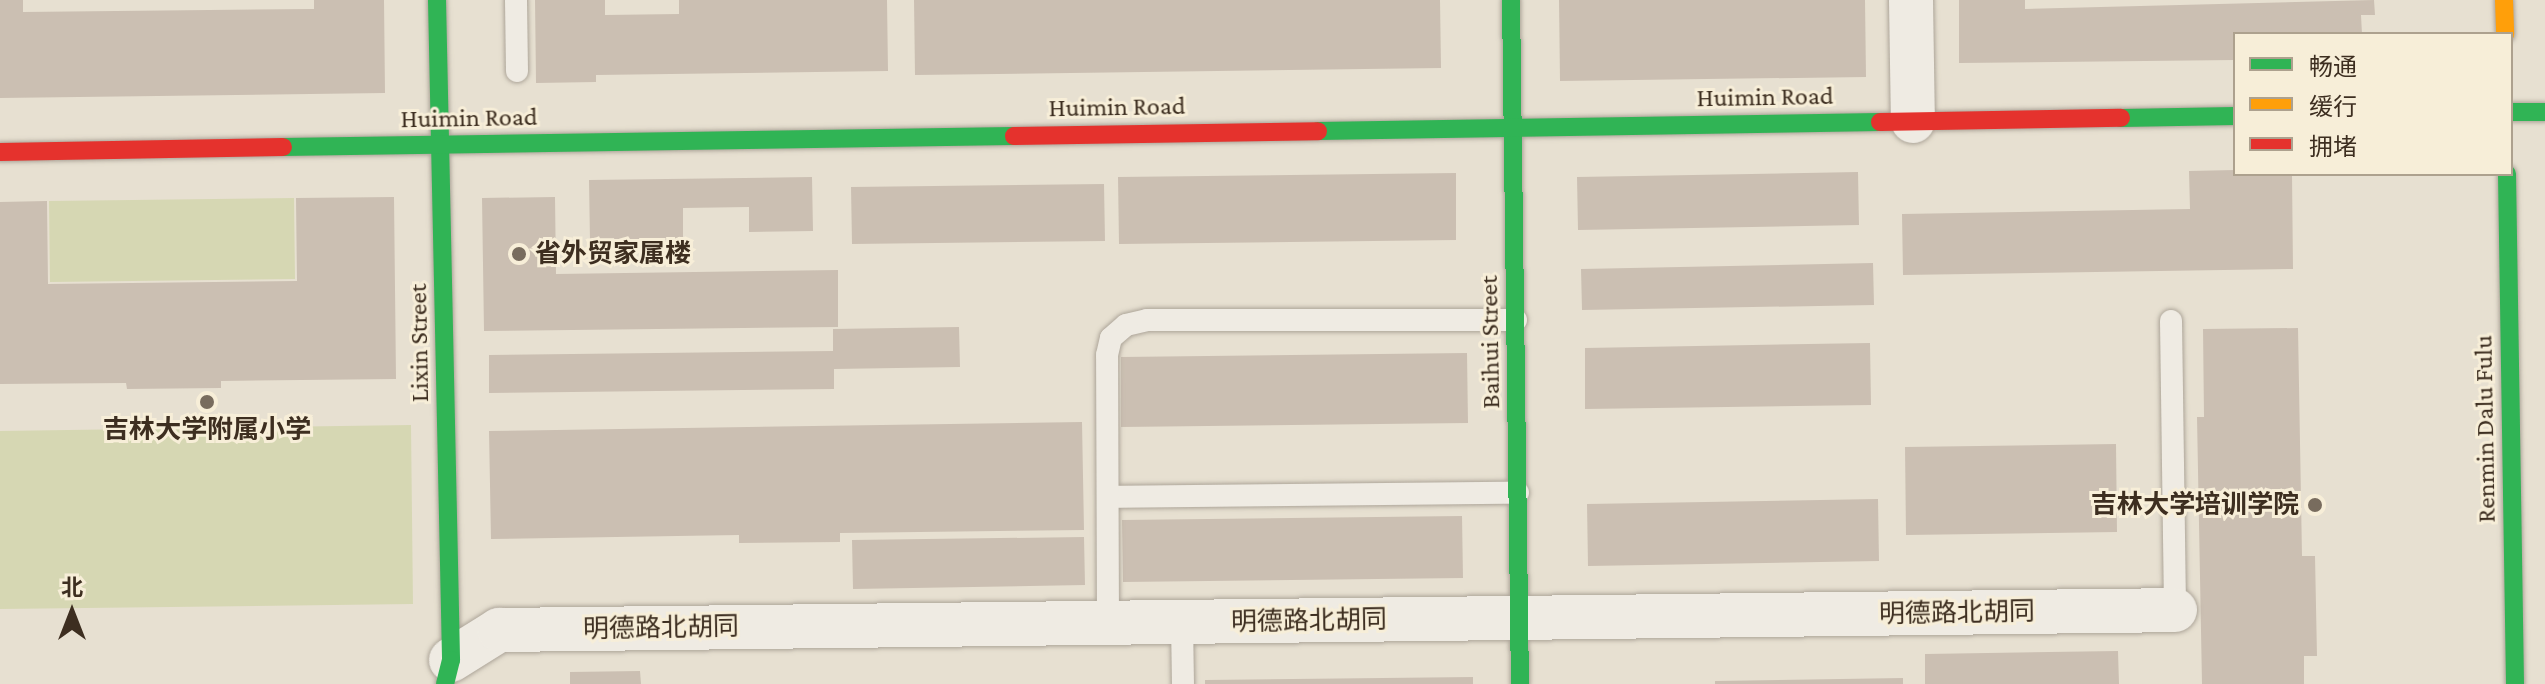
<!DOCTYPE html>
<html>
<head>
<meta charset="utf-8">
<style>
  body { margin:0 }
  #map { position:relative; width:2545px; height:684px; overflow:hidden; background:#e7e0d1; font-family:"Crimson Pro","Noto Sans SC",serif }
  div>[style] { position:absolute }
  .green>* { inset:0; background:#d6d7b3 }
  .building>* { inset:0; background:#cbbfb2 }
  .roads { filter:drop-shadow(0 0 2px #ada599) drop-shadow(0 0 2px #ada599) }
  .lane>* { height:22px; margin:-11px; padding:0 11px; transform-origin:11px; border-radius:11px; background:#efebe3 }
  .street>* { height:44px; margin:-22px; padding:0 22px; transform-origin:22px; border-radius:22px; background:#efebe3 }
  .fast>* { height:18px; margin:-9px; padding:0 9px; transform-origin:9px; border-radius:9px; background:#30b455 }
  .slow>* { height:18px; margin:-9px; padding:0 9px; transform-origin:9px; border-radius:9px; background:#ff9f0a }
  .jam>* { height:18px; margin:-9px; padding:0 9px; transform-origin:9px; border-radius:9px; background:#e5322d }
  .dots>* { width:22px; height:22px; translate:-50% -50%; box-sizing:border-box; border:4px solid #f7eed8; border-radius:50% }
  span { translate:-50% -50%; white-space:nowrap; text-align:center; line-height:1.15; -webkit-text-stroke:6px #f7eed8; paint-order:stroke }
  .street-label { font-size:26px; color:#3d2e20 }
  .poi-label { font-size:26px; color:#3d2e20; font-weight:700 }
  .left { translate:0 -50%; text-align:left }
  .right { translate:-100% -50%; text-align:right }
  .legend { position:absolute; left:2233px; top:32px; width:280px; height:144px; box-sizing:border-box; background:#f7eed8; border:2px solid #ada18e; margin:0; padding:10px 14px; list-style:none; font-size:24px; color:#3d2e20 }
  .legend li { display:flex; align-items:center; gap:16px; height:40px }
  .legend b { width:40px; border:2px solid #ada18e }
  .north { position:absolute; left:32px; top:572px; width:80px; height:80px; -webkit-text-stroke:6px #f7eed8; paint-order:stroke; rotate:0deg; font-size:22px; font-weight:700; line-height:32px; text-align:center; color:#3d2e20 }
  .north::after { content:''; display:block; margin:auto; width:28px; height:36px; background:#3d2e20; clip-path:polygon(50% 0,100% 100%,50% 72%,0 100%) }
</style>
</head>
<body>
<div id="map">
  <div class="green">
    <div style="clip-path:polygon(294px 198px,295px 279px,50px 282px,49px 201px)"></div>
    <div style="clip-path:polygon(411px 425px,413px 604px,0 609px,0 431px)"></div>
  </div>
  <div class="building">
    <div style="clip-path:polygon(0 0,23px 0,23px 12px,314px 9px,314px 0,384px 0,385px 93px,0 98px)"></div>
    <div style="clip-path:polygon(535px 0,605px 0,605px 15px,679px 14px,679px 0,887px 0,888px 71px,596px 75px,596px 82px,536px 83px)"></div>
    <div style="clip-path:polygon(914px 0,1440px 0,1441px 68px,915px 75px)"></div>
    <div style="clip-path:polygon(1559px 0,1865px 0,1866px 77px,1560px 81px)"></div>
    <div style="clip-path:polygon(1959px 0,2025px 0,2025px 9px,2374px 0,2375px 15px,2361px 15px,2362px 34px,2235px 34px,2235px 60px,1959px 63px)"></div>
    <div style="clip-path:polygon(2235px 170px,2292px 174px,2293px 269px,1903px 275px,1902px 214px,2190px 209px,2189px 171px)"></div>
    <div style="clip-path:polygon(1858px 172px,1859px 225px,1578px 230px,1577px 177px)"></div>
    <div style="clip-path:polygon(1456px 173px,1456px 240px,1119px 244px,1118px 177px)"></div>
    <div style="clip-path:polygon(812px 177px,813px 231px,749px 232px,749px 207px,683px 208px,683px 240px,590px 241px,589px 180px)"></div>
    <div style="clip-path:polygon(1104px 184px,1105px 241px,852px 244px,851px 187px)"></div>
    <div style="clip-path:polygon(394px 197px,396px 379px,221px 381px,221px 388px,127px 389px,126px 383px,0 384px,0 202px,47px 201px,48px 284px,297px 281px,296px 198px)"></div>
    <div style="clip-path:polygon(555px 197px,556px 274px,838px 270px,838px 327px,484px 331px,482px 198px)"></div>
    <div style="clip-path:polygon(1873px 263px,1874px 305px,1582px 310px,1581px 269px)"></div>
    <div style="clip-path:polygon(959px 327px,960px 367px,834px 369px,834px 389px,489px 393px,489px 355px,833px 351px,833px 329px)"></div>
    <div style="clip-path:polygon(2298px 328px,2302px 556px,2315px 556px,2317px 656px,2304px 656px,2304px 684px,2202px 684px,2197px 417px,2204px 417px,2203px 329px)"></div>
    <div style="clip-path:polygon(1870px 343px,1871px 405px,1585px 409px,1585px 348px)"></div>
    <div style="clip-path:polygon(1467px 353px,1468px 423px,1121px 427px,1121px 357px)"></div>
    <div style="clip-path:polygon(1082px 422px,1084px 530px,840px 533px,840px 542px,739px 543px,739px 535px,491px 539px,489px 431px)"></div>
    <div style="clip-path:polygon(2116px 444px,2117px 532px,1906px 535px,1905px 447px)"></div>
    <div style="clip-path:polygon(1878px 499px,1879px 561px,1588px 566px,1587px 504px)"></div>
    <div style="clip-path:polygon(1462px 516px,1463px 578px,1123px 582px,1122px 520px)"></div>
    <div style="clip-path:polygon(1084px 537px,1085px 585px,853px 589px,852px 540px)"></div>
    <div style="clip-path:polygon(2118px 651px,2119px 684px,1925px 684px,1925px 654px)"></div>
    <div style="clip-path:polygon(640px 671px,641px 684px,570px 684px,570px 672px)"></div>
    <div style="clip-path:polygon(1473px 677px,1473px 684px,1205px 684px,1205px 680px)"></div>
    <div style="clip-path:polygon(1903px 678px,1903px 684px,1715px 684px,1715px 681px)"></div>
  </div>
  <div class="roads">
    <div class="lane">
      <div style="left:516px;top:0;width:71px;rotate:89.2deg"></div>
      <div style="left:2171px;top:321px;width:289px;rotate:89.2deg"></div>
      <div style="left:1108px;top:497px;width:410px;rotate:-0.6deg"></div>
      <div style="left:1182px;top:622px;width:62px;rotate:89.1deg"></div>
      <div style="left:1108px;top:623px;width:268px;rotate:-90.2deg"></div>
      <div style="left:1107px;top:355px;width:17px;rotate:-77deg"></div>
      <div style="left:1111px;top:338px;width:20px;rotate:-41deg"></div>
      <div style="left:1126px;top:325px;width:22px;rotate:-13deg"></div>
      <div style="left:1147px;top:320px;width:369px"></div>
    </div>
    <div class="street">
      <div style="left:1911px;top:0;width:121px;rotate:89.1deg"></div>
      <div style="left:451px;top:660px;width:57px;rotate:-32deg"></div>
      <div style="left:499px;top:630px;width:1676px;rotate:-0.68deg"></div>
    </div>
    <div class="fast">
      <div style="left:437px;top:0;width:660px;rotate:88.78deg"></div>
      <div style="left:451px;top:660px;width:25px;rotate:104deg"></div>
      <div style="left:1511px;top:0;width:684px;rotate:89.25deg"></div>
      <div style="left:2511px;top:112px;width:34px"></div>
      <div style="left:2121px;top:118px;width:114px;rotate:-1deg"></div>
      <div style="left:1318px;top:131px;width:562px;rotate:-0.92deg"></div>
      <div style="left:283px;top:147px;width:731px;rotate:-0.86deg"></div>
      <div style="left:2507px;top:174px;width:510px;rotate:89.1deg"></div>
    </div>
    <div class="slow">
      <div style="left:2504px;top:0;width:34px;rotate:88deg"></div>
    </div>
    <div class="jam">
      <div style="left:1880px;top:122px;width:241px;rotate:-1deg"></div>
      <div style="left:1014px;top:136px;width:304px;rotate:-0.9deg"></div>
      <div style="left:0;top:152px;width:283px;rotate:-1deg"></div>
    </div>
  </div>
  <div class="dots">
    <div style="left:519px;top:254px;background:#786c5e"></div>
    <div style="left:207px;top:402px;background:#786c5e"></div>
    <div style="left:2315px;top:505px;background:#786c5e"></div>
  </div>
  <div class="street-label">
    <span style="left:1765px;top:97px;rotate:-1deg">Huimin Road</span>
    <span style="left:1117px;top:107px;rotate:-1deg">Huimin Road</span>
    <span style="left:469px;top:118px;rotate:-1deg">Huimin Road</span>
    <span style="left:1490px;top:342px;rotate:-91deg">Baihui Street</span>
    <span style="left:419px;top:343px;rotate:-91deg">Lixin Street</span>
    <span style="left:2485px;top:429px;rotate:-91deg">Renmin Dalu Fulu</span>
    <span style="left:1957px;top:613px;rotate:-1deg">明德路北胡同</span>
    <span style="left:1309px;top:621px;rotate:-1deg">明德路北胡同</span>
    <span style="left:661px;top:628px;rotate:-1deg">明德路北胡同</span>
  </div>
  <div class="poi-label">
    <span class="left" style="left:535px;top:254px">省外贸家属楼</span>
    <span style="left:207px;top:430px">吉林大学附属小学</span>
    <span class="right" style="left:2299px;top:505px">吉林大学培训学院</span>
  </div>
  <ul class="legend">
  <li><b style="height:10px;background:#30b455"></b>畅通</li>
  <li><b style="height:10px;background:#ff9f0a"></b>缓行</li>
  <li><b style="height:10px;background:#e5322d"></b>拥堵</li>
  </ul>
  <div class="north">北</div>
</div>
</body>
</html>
